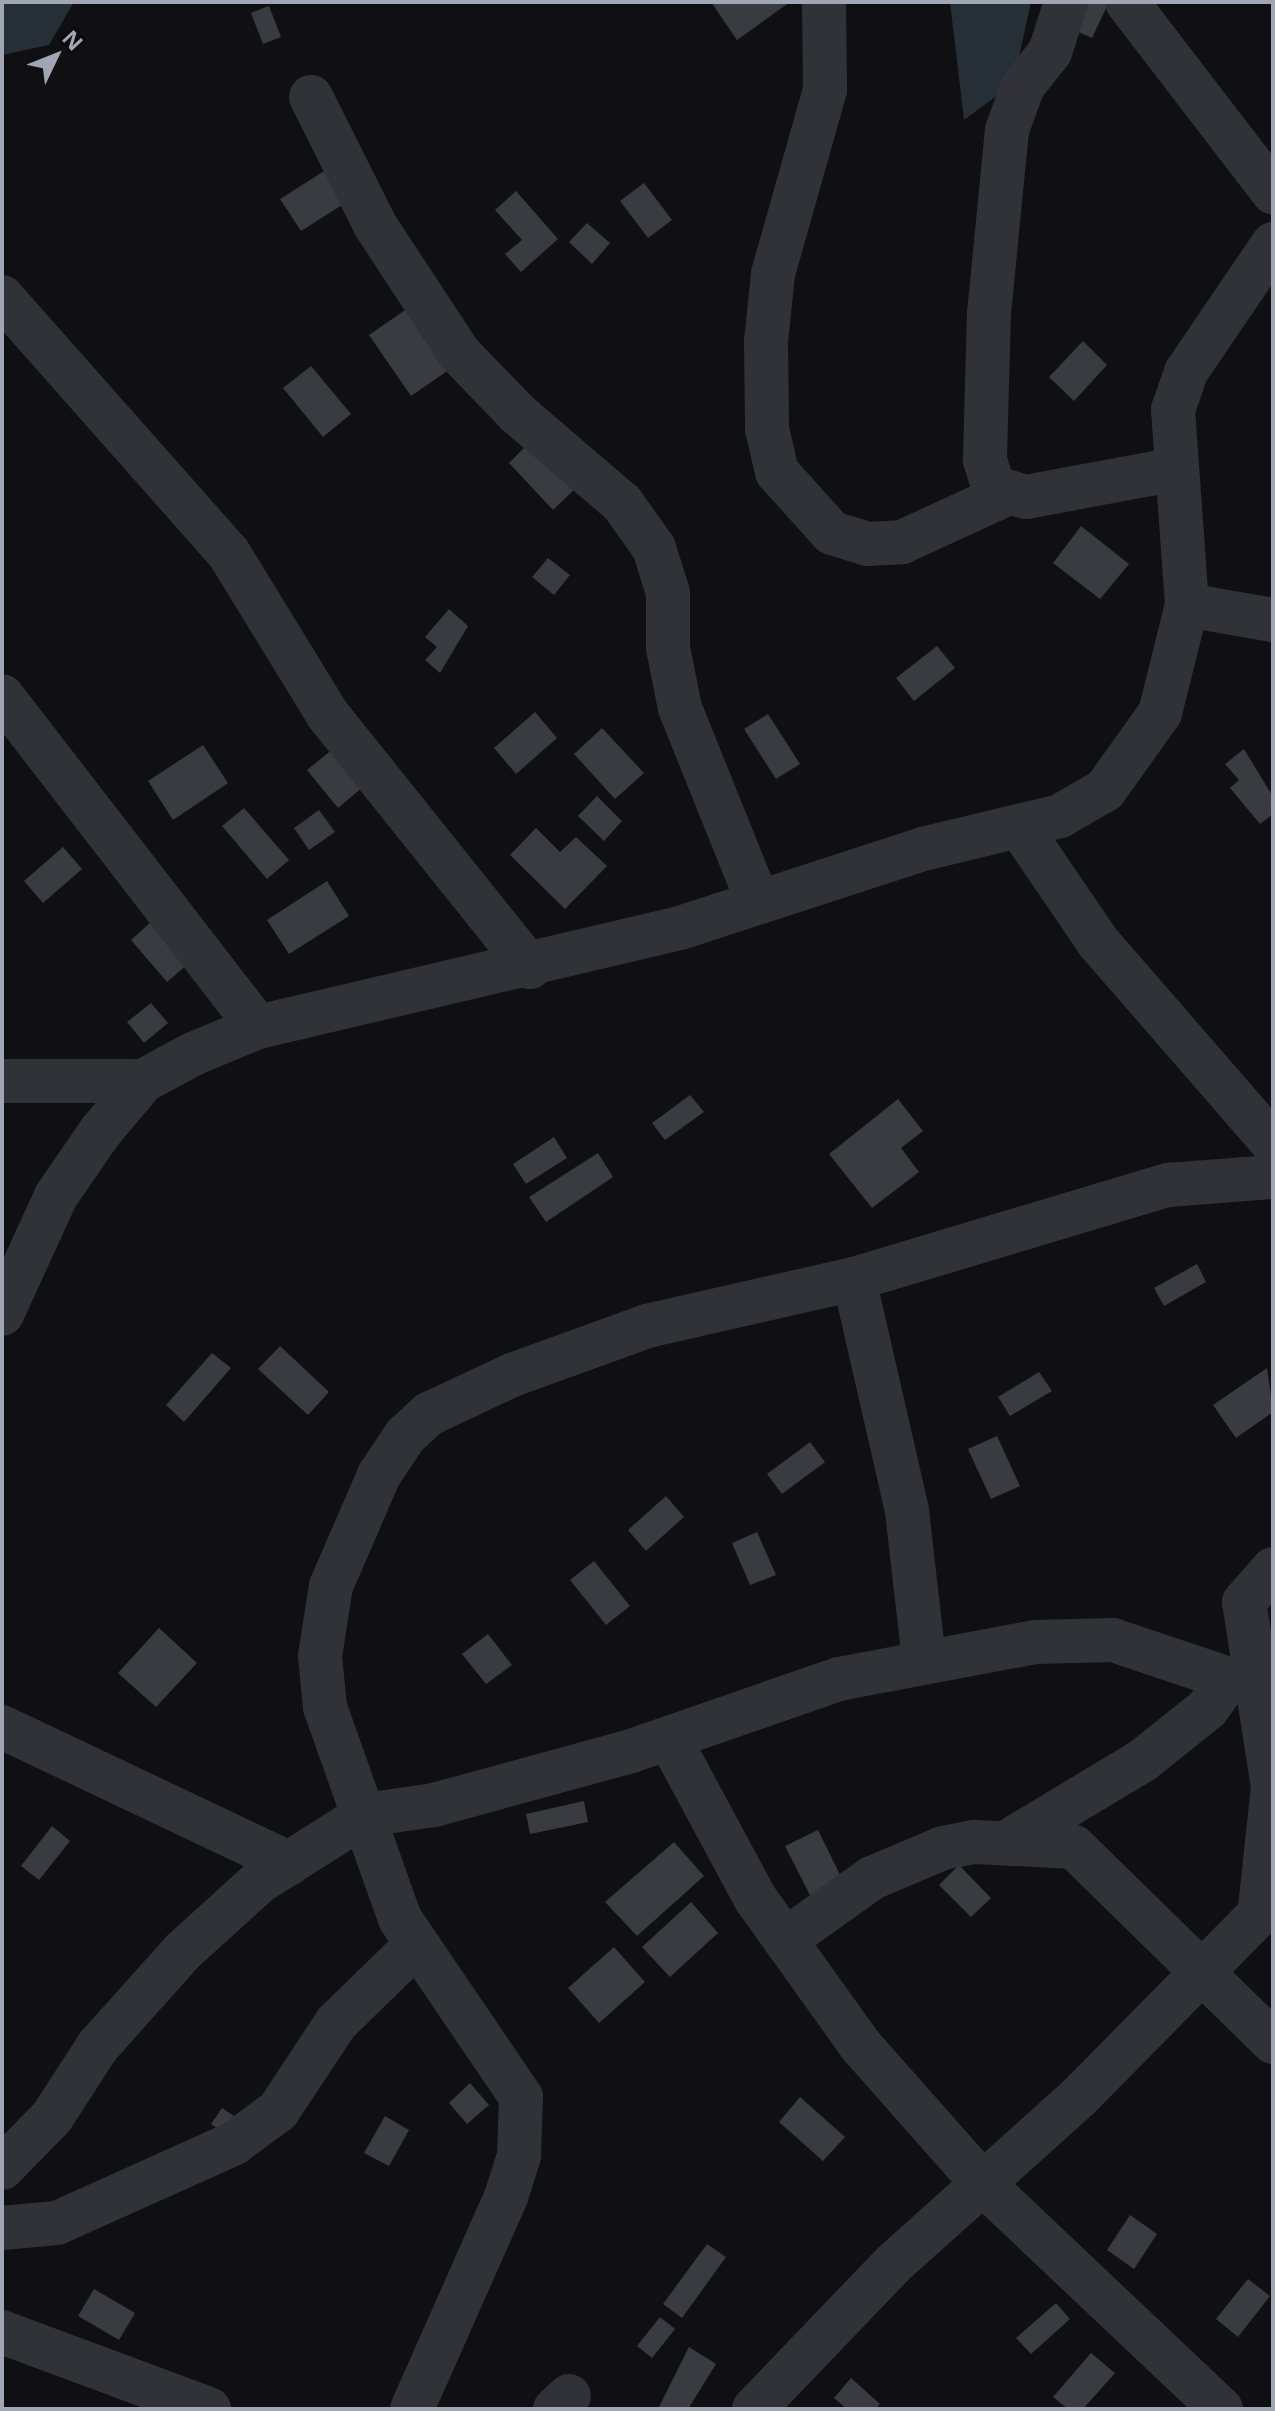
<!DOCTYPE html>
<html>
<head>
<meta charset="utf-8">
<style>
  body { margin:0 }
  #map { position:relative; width:1275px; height:2411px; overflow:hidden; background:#101012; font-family:"Open Sans",sans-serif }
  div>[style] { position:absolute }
  .water>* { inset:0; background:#262f36 }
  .building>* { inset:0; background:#3a3b40 }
  .minor>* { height:44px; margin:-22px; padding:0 22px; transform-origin:22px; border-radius:22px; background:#313237 }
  span { translate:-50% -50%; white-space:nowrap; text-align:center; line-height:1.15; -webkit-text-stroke:8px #0b0b0d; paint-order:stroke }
  .frame { position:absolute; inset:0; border:4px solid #a0a6b4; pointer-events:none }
  .north { position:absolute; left:16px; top:16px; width:80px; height:80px; -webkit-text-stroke:6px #0b0b0d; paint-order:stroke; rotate:47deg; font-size:22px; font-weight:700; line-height:32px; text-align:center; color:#a0a6b4 }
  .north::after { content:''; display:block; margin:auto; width:28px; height:36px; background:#a0a6b4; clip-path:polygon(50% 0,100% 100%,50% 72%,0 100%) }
</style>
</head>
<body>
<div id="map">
  <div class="water">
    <div style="clip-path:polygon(2px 2px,74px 2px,49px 45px,2px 55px)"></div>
    <div style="clip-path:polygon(950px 2px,1031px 2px,1013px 84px,964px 120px)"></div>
  </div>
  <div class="building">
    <div style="clip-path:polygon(711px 2px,790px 2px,737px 40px)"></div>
    <div style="clip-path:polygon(1078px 2px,1109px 2px,1092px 38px,1067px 27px)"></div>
    <div style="clip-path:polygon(269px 6px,281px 37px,263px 44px,251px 13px)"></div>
    <div style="clip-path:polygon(329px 168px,350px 200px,301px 231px,280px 199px)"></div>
    <div style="clip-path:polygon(644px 183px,672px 220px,648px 238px,620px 201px)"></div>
    <div style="clip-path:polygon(516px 191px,558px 239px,521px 272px,505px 254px,522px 240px,495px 210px)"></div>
    <div style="clip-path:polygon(587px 223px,610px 243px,592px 264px,569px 242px)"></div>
    <div style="clip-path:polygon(411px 306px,453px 367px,411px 396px,369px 335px)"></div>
    <div style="clip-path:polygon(1083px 341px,1107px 365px,1074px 401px,1049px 377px)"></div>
    <div style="clip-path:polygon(311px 366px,351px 414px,323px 437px,283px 388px)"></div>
    <div style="clip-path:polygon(531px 441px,576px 488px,553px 510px,509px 463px)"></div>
    <div style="clip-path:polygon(1081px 526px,1129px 564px,1100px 599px,1053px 563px)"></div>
    <div style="clip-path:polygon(548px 558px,570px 575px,554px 595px,532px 577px)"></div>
    <div style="clip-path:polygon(449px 609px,468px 626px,440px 673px,425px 660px,437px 647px,425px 637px)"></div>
    <div style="clip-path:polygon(937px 646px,955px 668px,914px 701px,896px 678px)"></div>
    <div style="clip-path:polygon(535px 712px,557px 738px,516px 774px,494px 748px)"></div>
    <div style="clip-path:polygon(768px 714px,800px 764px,776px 779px,744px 729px)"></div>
    <div style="clip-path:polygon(602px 728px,644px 773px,615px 799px,574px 754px)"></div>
    <div style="clip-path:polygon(203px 745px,228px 783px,173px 820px,148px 781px)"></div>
    <div style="clip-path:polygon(333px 749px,363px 787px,338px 808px,307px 770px)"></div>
    <div style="clip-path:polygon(1244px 749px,1273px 797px,1273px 814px,1260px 824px,1230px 788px,1239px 780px,1225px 764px)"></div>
    <div style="clip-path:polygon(597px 796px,622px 821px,604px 841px,578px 816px)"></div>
    <div style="clip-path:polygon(244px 808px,289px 860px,267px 879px,222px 826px)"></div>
    <div style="clip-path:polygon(319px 810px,335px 832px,309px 850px,294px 828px)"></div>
    <div style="clip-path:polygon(536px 828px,560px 852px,576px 837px,607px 866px,565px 909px,510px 855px)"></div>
    <div style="clip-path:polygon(63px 847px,82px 869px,43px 903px,24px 881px)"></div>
    <div style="clip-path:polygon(327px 881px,349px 916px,289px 954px,267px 920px)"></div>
    <div style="clip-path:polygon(151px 922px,188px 964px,167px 982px,131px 940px)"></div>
    <div style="clip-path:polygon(151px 1003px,168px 1023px,144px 1043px,127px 1022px)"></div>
    <div style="clip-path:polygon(690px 1095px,704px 1112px,665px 1140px,652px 1123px)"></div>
    <div style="clip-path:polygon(898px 1099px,923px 1131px,901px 1148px,919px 1172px,872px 1208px,829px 1154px)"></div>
    <div style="clip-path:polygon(554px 1137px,567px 1158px,526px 1184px,513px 1164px)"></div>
    <div style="clip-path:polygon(598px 1153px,613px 1177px,546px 1222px,529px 1197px)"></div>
    <div style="clip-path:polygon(1197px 1264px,1206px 1282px,1164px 1306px,1154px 1288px)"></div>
    <div style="clip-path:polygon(280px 1346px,329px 1392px,308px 1415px,258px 1369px)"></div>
    <div style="clip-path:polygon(212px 1353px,231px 1368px,184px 1422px,166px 1405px)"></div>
    <div style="clip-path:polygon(1267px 1368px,1273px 1412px,1236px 1438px,1213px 1405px)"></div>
    <div style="clip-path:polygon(1039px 1372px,1052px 1391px,1010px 1416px,998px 1397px)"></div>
    <div style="clip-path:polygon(997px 1436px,1020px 1486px,991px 1499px,968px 1449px)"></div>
    <div style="clip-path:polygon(810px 1442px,825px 1462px,782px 1494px,767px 1474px)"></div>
    <div style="clip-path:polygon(666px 1496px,684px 1517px,646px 1551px,628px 1530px)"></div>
    <div style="clip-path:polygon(757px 1532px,776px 1575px,750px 1585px,732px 1543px)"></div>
    <div style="clip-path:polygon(594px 1561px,630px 1606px,606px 1625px,570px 1580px)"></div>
    <div style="clip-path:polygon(159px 1628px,197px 1663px,156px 1707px,118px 1673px)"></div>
    <div style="clip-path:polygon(488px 1634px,512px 1665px,486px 1684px,462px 1654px)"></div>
    <div style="clip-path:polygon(584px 1801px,588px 1822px,530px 1834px,526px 1814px)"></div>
    <div style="clip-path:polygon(52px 1826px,70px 1841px,39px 1880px,21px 1866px)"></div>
    <div style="clip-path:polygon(818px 1830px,846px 1887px,814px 1903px,785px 1846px)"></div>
    <div style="clip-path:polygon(674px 1842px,704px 1876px,637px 1936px,605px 1902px)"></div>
    <div style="clip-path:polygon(959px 1865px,991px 1898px,971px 1917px,939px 1885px)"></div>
    <div style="clip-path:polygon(691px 1902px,718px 1933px,670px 1977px,642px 1947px)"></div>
    <div style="clip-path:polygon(614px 1947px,645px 1982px,599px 2023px,568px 1988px)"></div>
    <div style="clip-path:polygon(470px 2083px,489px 2105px,467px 2124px,449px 2103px)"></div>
    <div style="clip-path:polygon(800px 2097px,845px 2137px,823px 2161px,779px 2122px)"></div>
    <div style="clip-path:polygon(222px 2108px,237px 2118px,227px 2135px,211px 2124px)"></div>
    <div style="clip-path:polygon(385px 2116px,409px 2130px,389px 2166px,364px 2153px)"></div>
    <div style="clip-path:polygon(1130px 2215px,1157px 2234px,1134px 2269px,1107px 2250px)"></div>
    <div style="clip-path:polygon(707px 2244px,726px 2257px,682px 2318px,663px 2304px)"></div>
    <div style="clip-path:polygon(1248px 2279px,1270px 2296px,1238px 2337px,1216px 2319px)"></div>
    <div style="clip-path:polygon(94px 2289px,135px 2313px,119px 2340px,78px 2316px)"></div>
    <div style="clip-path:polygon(1056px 2303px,1070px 2319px,1031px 2354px,1016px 2338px)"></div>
    <div style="clip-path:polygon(660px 2317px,675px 2329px,652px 2358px,637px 2346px)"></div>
    <div style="clip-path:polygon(689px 2347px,716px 2364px,688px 2409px,658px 2409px)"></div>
    <div style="clip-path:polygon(1091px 2353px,1115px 2373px,1083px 2409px,1068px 2409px,1053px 2397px)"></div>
    <div style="clip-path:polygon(851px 2378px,880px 2404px,875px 2409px,847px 2409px,834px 2398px)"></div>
  </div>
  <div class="minor">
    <div style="left:824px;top:2px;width:88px;rotate:89.3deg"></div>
    <div style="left:825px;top:90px;width:191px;rotate:105.8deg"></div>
    <div style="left:773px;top:274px;width:68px;rotate:95.9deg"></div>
    <div style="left:766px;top:342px;width:87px;rotate:89.3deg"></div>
    <div style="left:767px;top:429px;width:44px;rotate:76.9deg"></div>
    <div style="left:777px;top:472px;width:82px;rotate:48deg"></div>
    <div style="left:832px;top:533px;width:38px;rotate:17deg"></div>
    <div style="left:868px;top:544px;width:34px;rotate:-3deg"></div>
    <div style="left:902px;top:542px;width:112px;rotate:-24.7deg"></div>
    <div style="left:1066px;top:2px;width:52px;rotate:107.7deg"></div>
    <div style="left:1050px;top:52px;width:43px;rotate:128.5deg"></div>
    <div style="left:1023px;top:86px;width:47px;rotate:110deg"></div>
    <div style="left:1007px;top:130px;width:184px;rotate:95.6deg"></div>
    <div style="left:989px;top:313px;width:147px;rotate:91.6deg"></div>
    <div style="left:985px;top:460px;width:28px;rotate:73deg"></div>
    <div style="left:993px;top:487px;width:34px;rotate:17deg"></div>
    <div style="left:1026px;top:497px;width:147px;rotate:-10.5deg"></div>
    <div style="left:1127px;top:2px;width:240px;rotate:52.5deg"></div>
    <div style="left:311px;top:97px;width:143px;rotate:63.4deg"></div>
    <div style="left:375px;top:225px;width:153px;rotate:56.7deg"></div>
    <div style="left:459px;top:353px;width:85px;rotate:46deg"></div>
    <div style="left:518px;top:414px;width:137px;rotate:40.6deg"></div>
    <div style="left:622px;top:503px;width:55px;rotate:54.6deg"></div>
    <div style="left:654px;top:548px;width:47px;rotate:72.7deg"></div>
    <div style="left:668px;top:593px;width:55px;rotate:90deg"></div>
    <div style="left:668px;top:648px;width:61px;rotate:78.7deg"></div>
    <div style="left:680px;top:708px;width:207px;rotate:68.1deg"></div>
    <div style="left:2px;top:297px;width:341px;rotate:48.5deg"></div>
    <div style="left:228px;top:552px;width:191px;rotate:58.5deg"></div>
    <div style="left:328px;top:715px;width:323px;rotate:51.3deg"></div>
    <div style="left:1187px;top:605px;width:87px;rotate:9.9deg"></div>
    <div style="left:2px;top:696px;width:418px;rotate:52.3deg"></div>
    <div style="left:1019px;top:826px;width:140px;rotate:55.7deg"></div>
    <div style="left:1098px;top:942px;width:267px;rotate:49deg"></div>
    <div style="left:2px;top:1081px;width:141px"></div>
    <div style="left:854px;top:1279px;width:238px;rotate:77.1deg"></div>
    <div style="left:907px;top:1511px;width:150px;rotate:83.5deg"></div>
    <div style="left:2px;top:1314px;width:130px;rotate:-65.4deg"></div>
    <div style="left:56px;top:1196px;width:78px;rotate:-55.5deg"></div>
    <div style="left:100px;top:1132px;width:67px;rotate:-49.9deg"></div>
    <div style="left:143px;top:1081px;width:57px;rotate:-28.4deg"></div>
    <div style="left:193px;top:1054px;width:70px;rotate:-22.6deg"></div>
    <div style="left:258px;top:1027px;width:433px;rotate:-13.2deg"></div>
    <div style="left:680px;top:928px;width:256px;rotate:-18deg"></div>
    <div style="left:923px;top:849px;width:141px;rotate:-13.5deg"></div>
    <div style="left:1060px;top:816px;width:52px;rotate:-30deg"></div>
    <div style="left:1105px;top:790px;width:95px;rotate:-54.5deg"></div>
    <div style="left:1160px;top:713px;width:111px;rotate:-76deg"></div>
    <div style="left:1187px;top:605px;width:196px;rotate:-94.1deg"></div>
    <div style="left:1173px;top:410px;width:40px;rotate:-71.1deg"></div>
    <div style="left:1186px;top:372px;width:155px;rotate:-55.8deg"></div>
    <div style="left:2px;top:1727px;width:318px;rotate:25.4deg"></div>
    <div style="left:670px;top:1740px;width:179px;rotate:61.7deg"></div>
    <div style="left:755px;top:1898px;width:182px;rotate:54.4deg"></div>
    <div style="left:861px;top:2046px;width:183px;rotate:48.5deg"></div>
    <div style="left:982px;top:2183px;width:329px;rotate:43.4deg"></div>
    <div style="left:1007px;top:1842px;width:157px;rotate:-31deg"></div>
    <div style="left:1142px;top:1761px;width:83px;rotate:-38.7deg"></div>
    <div style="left:1207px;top:1709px;width:37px;rotate:-54deg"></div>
    <div style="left:1260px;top:1908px;width:122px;rotate:-83.9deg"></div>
    <div style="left:1273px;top:1787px;width:187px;rotate:-98.9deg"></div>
    <div style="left:1244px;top:1602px;width:44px;rotate:-48.7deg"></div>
    <div style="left:785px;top:1940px;width:107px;rotate:-35.5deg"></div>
    <div style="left:872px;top:1878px;width:77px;rotate:-22.9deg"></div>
    <div style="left:943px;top:1848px;width:33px;rotate:-11deg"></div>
    <div style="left:975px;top:1842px;width:99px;rotate:2.9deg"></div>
    <div style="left:1074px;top:1847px;width:279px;rotate:44.4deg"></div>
    <div style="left:2px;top:2168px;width:71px;rotate:-45.6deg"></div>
    <div style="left:52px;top:2117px;width:85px;rotate:-57.1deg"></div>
    <div style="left:98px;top:2046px;width:127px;rotate:-48.2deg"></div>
    <div style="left:183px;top:1951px;width:103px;rotate:-42.2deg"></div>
    <div style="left:259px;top:1882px;width:125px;rotate:-32.3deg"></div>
    <div style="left:365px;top:1815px;width:70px;rotate:-8.2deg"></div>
    <div style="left:434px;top:1805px;width:204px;rotate:-15.3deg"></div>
    <div style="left:631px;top:1751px;width:220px;rotate:-19.1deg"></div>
    <div style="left:839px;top:1679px;width:199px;rotate:-10.7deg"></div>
    <div style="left:1035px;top:1642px;width:78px;rotate:-1.5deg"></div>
    <div style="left:1113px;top:1640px;width:122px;rotate:18.6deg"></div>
    <div style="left:1229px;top:1679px;width:44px;rotate:2.6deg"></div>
    <div style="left:2px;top:2228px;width:55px;rotate:-5.2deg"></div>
    <div style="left:57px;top:2223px;width:193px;rotate:-24.2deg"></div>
    <div style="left:233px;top:2144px;width:56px;rotate:-36.3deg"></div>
    <div style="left:278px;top:2111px;width:105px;rotate:-56.6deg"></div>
    <div style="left:336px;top:2023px;width:110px;rotate:-44.3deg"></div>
    <div style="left:2px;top:2332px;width:221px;rotate:20.4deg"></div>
    <div style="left:412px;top:2409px;width:232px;rotate:-66.1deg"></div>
    <div style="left:506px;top:2197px;width:43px;rotate:-72.4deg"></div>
    <div style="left:519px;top:2156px;width:59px;rotate:-88.1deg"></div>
    <div style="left:521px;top:2097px;width:215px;rotate:-124.2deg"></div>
    <div style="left:400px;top:1919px;width:225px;rotate:-109.5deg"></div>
    <div style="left:325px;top:1707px;width:51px;rotate:-95.6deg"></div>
    <div style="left:320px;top:1656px;width:71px;rotate:-81.1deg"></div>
    <div style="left:331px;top:1586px;width:121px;rotate:-66.6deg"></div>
    <div style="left:379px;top:1475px;width:47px;rotate:-56.3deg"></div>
    <div style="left:405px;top:1436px;width:33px;rotate:-43deg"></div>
    <div style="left:429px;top:1414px;width:92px;rotate:-25.2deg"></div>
    <div style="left:512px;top:1375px;width:144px;rotate:-19.9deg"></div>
    <div style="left:647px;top:1326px;width:212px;rotate:-12.8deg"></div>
    <div style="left:854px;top:1279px;width:328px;rotate:-16.7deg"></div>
    <div style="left:1168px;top:1185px;width:105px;rotate:-4.4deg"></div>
    <div style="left:555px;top:2409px;width:19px;rotate:-43deg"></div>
    <div style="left:754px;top:2409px;width:201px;rotate:-46.2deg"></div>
    <div style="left:893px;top:2264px;width:249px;rotate:-41.9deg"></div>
    <div style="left:1078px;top:2098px;width:278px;rotate:-45.4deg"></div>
  </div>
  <div class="frame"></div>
  <div class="north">N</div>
</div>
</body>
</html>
